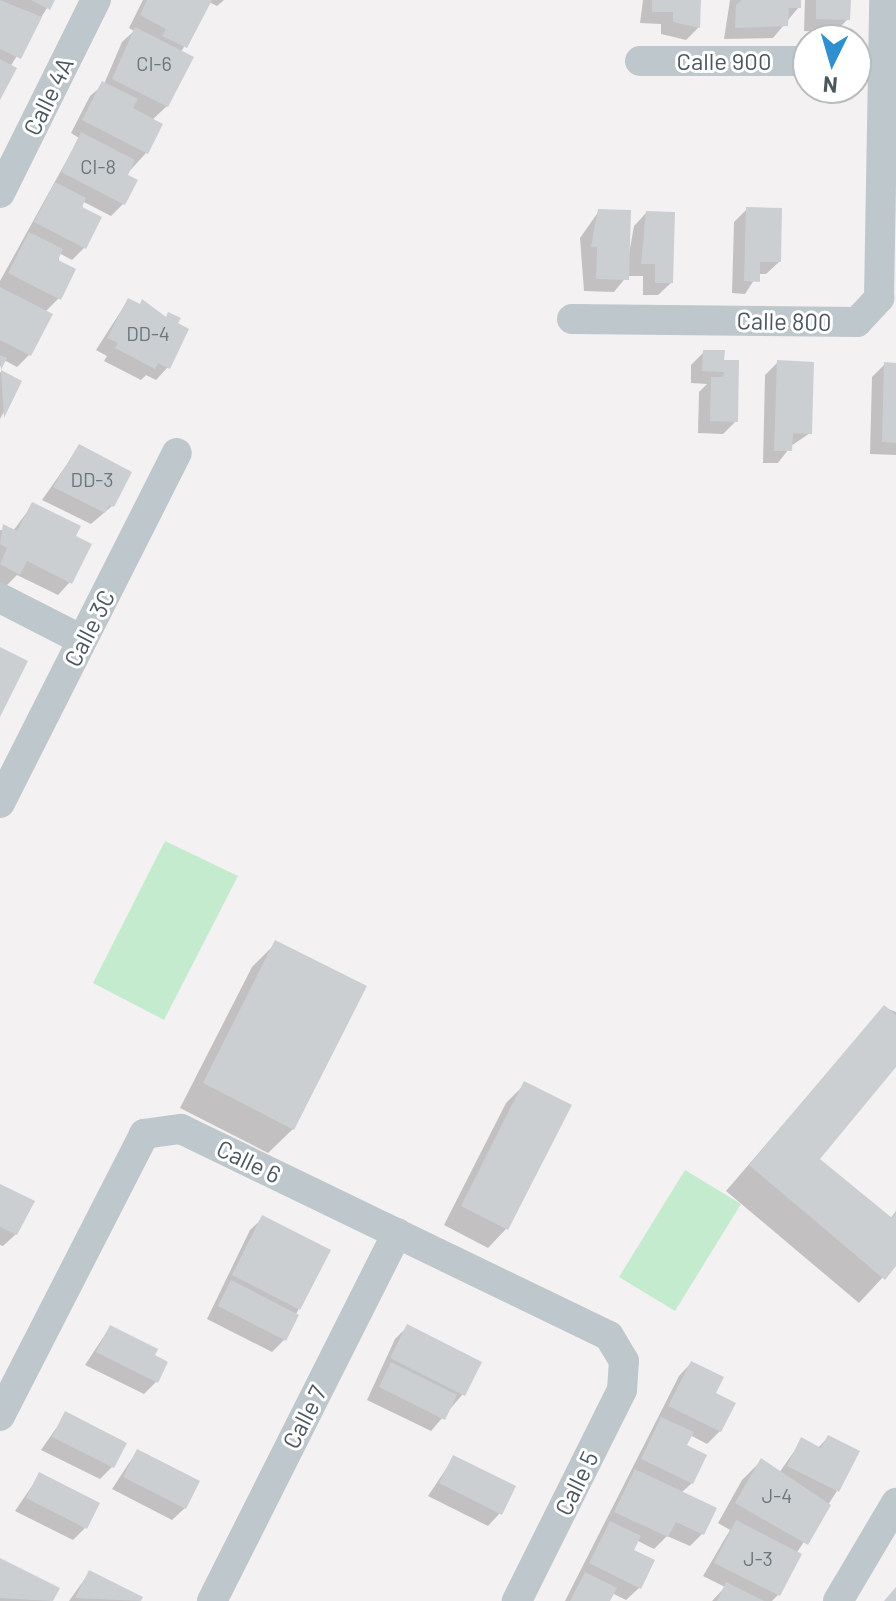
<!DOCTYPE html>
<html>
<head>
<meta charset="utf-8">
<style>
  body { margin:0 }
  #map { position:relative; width:896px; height:1601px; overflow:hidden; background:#f3f1f2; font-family:Barlow,sans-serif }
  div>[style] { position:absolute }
  .green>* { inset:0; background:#c5ebce }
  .shadow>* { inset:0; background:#0003 }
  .building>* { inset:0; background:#cbcfd2 }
  .minor>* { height:30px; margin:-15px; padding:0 15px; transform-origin:15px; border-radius:15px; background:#bec7cc }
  span { translate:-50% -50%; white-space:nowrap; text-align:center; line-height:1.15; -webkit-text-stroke:6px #fff; paint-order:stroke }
  .number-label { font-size:20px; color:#6b757a }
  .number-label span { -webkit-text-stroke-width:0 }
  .street-label { font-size:24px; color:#4b575c }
  .north { position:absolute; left:792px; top:24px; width:80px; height:80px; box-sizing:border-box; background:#fff; border:2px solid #b7bcbe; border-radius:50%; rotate:185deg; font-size:22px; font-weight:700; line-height:32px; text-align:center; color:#4b575c }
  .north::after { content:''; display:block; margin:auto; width:28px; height:36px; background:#2f8fcf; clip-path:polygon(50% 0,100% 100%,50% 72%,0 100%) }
</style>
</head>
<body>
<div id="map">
  <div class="green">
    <div style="clip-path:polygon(165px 841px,238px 876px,164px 1020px,93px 983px)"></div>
    <div style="clip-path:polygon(685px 1170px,741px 1204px,675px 1311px,619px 1277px)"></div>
  </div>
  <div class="shadow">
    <div style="clip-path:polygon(0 0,52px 0,10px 67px,0 96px)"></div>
    <div style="clip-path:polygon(143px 0,224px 0,217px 6px,209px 2px,181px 52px,167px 106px,152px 120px,146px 153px,125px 176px,124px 203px,111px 216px,82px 201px,85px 247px,72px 260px,59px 253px,59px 298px,45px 312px,30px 354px,17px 367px,4px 360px,0 367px,0 281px,79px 138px,71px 133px,90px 96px,104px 84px,122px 42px,134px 31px,129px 28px)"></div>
    <div style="clip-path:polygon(643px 0,699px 0,698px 28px,686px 40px,661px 34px,661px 24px,640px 23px)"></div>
    <div style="clip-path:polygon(730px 0,799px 0,799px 7px,773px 38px,724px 39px)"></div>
    <div style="clip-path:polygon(805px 0,850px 0,848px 19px,835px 32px,804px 31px)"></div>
    <div style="clip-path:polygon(747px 209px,779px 262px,766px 274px,758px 274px,745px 294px,732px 293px,734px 222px)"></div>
    <div style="clip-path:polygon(599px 211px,628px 260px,634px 226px,646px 213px,671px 283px,658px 295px,643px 295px,643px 276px,627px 276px,614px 292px,584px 291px,580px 238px)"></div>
    <div style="clip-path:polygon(128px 300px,168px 367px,156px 380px,146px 375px,141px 380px,104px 361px,107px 356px,96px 350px)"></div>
    <div style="clip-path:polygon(704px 352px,722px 352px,736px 421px,723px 434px,698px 433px,699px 392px,707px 384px,691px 383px,691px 365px)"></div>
    <div style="clip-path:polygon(778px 362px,810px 433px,791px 446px,778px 463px,763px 463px,765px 375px)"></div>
    <div style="clip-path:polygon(885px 364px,896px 365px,896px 455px,870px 454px,872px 377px)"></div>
    <div style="clip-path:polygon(0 372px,20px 382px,0 419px)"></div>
    <div style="clip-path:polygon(79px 447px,129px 473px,112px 506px,91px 524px,42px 500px)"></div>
    <div style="clip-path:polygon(33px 504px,73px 537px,70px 582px,58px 595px,17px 575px,6px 586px,0 583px,0 530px,13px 531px)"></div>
    <div style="clip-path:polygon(276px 943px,293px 1129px,268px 1153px,180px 1108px,252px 967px)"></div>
    <div style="clip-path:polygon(884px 1007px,896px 1012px,896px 1064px,817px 1159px,890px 1219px,896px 1211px,896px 1263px,859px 1303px,726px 1191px)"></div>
    <div style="clip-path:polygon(525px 1084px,506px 1229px,488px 1248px,444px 1225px,506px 1103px)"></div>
    <div style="clip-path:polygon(0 1186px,16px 1234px,3px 1246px,0 1245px)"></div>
    <div style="clip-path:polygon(263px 1218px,299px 1308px,284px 1340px,272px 1352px,207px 1319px,250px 1230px)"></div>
    <div style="clip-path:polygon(110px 1327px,153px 1356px,156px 1382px,144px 1394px,85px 1365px)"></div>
    <div style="clip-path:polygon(407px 1327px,463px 1394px,431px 1431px,367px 1400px,395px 1339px)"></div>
    <div style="clip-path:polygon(691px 1363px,713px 1394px,720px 1431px,707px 1444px,690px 1435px,685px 1446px,692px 1483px,681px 1493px,703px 1533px,690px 1546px,667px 1536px,654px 1549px,636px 1540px,631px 1551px,639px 1588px,626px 1600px,612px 1593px,608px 1601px,565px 1601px,679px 1376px)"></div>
    <div style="clip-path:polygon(66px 1414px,112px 1467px,100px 1479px,41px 1450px)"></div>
    <div style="clip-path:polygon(828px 1437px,837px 1491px,796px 1554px,778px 1595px,772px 1601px,712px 1601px,725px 1587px,703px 1576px,730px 1530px,718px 1523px,742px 1480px,761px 1461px,779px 1473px,802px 1440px,818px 1448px)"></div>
    <div style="clip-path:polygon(137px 1451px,185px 1508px,172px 1520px,112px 1489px)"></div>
    <div style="clip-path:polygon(454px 1457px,500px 1513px,488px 1526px,428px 1496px)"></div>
    <div style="clip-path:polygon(40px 1474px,85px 1528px,73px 1540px,15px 1511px)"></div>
    <div style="clip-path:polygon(0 1560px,57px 1588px,50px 1601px,0 1601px)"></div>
    <div style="clip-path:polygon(89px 1573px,140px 1598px,139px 1601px,69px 1601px)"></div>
  </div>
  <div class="building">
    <div style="clip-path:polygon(0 0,42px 17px,21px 59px,0 49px)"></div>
    <div style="clip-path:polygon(31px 0,55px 0,50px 10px)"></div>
    <div style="clip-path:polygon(147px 0,212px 0,187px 48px,162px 36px,166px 29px,140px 15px)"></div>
    <div style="clip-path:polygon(652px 0,701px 0,700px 28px,673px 22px,673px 12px,652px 12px)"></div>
    <div style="clip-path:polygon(742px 0,801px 0,801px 8px,789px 8px,788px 26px,735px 28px,736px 5px)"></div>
    <div style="clip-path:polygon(816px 0,851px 0,850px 20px,816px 19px)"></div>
    <div style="clip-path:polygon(135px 27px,194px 57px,168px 107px,112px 79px)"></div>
    <div style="clip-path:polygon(0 59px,17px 68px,0 100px)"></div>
    <div style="clip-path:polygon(102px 81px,138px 99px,133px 108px,163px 124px,148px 154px,82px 120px)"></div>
    <div style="clip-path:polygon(81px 132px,135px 160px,128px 175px,138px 180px,125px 205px,61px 172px)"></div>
    <div style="clip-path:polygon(55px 182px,86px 198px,82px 207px,102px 217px,86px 249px,34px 222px)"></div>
    <div style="clip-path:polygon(746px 207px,782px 208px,781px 262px,760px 262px,760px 282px,744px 281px)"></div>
    <div style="clip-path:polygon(598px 209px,631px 210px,629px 280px,596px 279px,597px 247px,591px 247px)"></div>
    <div style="clip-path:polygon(646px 211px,675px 212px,673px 283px,655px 283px,655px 264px,641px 264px)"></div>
    <div style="clip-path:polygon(29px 232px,63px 249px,58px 260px,76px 269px,61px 300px,8px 273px)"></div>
    <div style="clip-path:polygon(0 287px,53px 314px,31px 356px,0 340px)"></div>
    <div style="clip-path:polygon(128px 298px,140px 304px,142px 299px,166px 317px,168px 312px,181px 318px,178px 323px,189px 329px,170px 369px,158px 363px,155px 369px,115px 348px,118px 343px,107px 338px)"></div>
    <div style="clip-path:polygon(703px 350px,725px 350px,724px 360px,739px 360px,738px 422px,710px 421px,711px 377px,723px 377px,724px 372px,702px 371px)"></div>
    <div style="clip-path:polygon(0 355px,7px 358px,1px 370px,22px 381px,4px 418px)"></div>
    <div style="clip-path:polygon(777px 360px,814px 362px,812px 434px,793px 433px,792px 451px,774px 451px)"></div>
    <div style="clip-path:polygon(884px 362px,896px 363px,896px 443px,882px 442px)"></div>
    <div style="clip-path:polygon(79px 444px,132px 472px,114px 507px,109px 505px,105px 513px,53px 487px)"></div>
    <div style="clip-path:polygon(32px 502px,81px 526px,76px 536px,92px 544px,72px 584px,27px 561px,20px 575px,0 564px,7px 548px,0 544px,3px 524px,17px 531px)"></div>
    <div style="clip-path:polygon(0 647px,28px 661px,0 717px)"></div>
    <div style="clip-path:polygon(275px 940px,367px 986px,294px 1130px,203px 1083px)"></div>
    <div style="clip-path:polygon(884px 1005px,896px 1015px,896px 1067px,820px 1159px,892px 1218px,896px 1213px,896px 1266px,885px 1280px,749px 1165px)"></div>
    <div style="clip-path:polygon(524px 1081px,572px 1105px,508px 1230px,461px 1206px)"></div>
    <div style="clip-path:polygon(0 1184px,35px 1201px,17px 1235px,0 1227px)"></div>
    <div style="clip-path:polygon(262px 1215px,331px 1250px,300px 1310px,232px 1275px)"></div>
    <div style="clip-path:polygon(231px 1280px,299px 1315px,286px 1341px,218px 1306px)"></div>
    <div style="clip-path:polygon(407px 1324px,482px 1362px,465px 1396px,390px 1358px)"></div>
    <div style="clip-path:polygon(110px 1325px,158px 1349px,155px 1355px,168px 1362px,158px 1383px,96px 1352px)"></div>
    <div style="clip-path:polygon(691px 1361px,724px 1377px,716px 1393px,736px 1403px,721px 1432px,668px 1406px)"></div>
    <div style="clip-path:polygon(391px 1362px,457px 1395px,445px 1420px,379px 1387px)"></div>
    <div style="clip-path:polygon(65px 1411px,127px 1443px,114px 1468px,52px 1437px)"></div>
    <div style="clip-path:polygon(661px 1417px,694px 1432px,687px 1445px,707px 1455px,693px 1484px,641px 1459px)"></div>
    <div style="clip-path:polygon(828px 1435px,860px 1451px,839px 1492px,787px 1466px,801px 1437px,821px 1448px)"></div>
    <div style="clip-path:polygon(137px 1449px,200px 1481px,186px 1509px,123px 1477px)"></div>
    <div style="clip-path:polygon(453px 1455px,516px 1486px,502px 1515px,439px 1483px)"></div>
    <div style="clip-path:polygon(761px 1458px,831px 1505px,808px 1545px,735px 1503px)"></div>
    <div style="clip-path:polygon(635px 1469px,717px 1508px,704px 1535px,676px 1522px,668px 1537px,614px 1512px)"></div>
    <div style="clip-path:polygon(39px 1472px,100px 1503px,87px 1529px,26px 1498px)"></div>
    <div style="clip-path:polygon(736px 1520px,802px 1554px,780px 1596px,714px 1563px)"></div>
    <div style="clip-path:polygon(610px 1521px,641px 1536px,634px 1550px,655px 1560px,641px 1589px,589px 1563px)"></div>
    <div style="clip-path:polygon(0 1558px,60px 1588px,53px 1601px,0 1598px)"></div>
    <div style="clip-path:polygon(89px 1570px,143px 1597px,141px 1601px,75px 1598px)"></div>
    <div style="clip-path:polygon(585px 1572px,617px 1588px,610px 1601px,570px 1601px)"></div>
    <div style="clip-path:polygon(726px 1582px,764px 1601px,717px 1601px)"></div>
    <div style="clip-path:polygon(896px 1587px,896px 1601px,884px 1601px)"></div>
  </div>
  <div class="minor">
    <div style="left:640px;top:61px;width:168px"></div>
    <div style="left:0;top:193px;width:216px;rotate:-63.6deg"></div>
    <div style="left:572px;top:319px;width:285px;rotate:0.6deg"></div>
    <div style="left:857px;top:322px;width:33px;rotate:-47deg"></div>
    <div style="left:879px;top:298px;width:298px;rotate:-89deg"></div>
    <div style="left:0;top:598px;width:92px;rotate:27.1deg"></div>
    <div style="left:0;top:803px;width:392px;rotate:-63.2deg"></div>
    <div style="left:0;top:1416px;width:317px;rotate:-62.9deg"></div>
    <div style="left:144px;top:1134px;width:37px;rotate:-8deg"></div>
    <div style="left:181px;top:1129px;width:475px;rotate:25.8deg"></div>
    <div style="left:609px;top:1336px;width:29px;rotate:59deg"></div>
    <div style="left:624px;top:1361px;width:29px;rotate:94deg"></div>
    <div style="left:622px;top:1390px;width:236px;rotate:116.5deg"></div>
    <div style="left:212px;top:1601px;width:412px;rotate:-63.3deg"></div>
    <div style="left:838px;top:1601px;width:114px;rotate:-59.4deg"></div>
  </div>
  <div class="number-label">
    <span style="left:154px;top:63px">CI-6</span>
    <span style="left:98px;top:166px">CI-8</span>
    <span style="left:148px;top:333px">DD-4</span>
    <span style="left:92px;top:479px">DD-3</span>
    <span style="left:777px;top:1495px">J-4</span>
    <span style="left:758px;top:1558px">J-3</span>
  </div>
  <div class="street-label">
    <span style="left:724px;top:61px">Calle 900</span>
    <span style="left:48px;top:96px;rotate:-64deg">Calle 4A</span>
    <span style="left:784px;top:321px;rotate:1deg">Calle 800</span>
    <span style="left:89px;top:628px;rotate:-63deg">Calle 3C</span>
    <span style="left:249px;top:1161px;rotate:26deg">Calle 6</span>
    <span style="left:304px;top:1417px;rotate:-63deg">Calle 7</span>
    <span style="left:576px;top:1483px;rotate:-64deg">Calle 5</span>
  </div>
  <div class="north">N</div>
</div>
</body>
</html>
